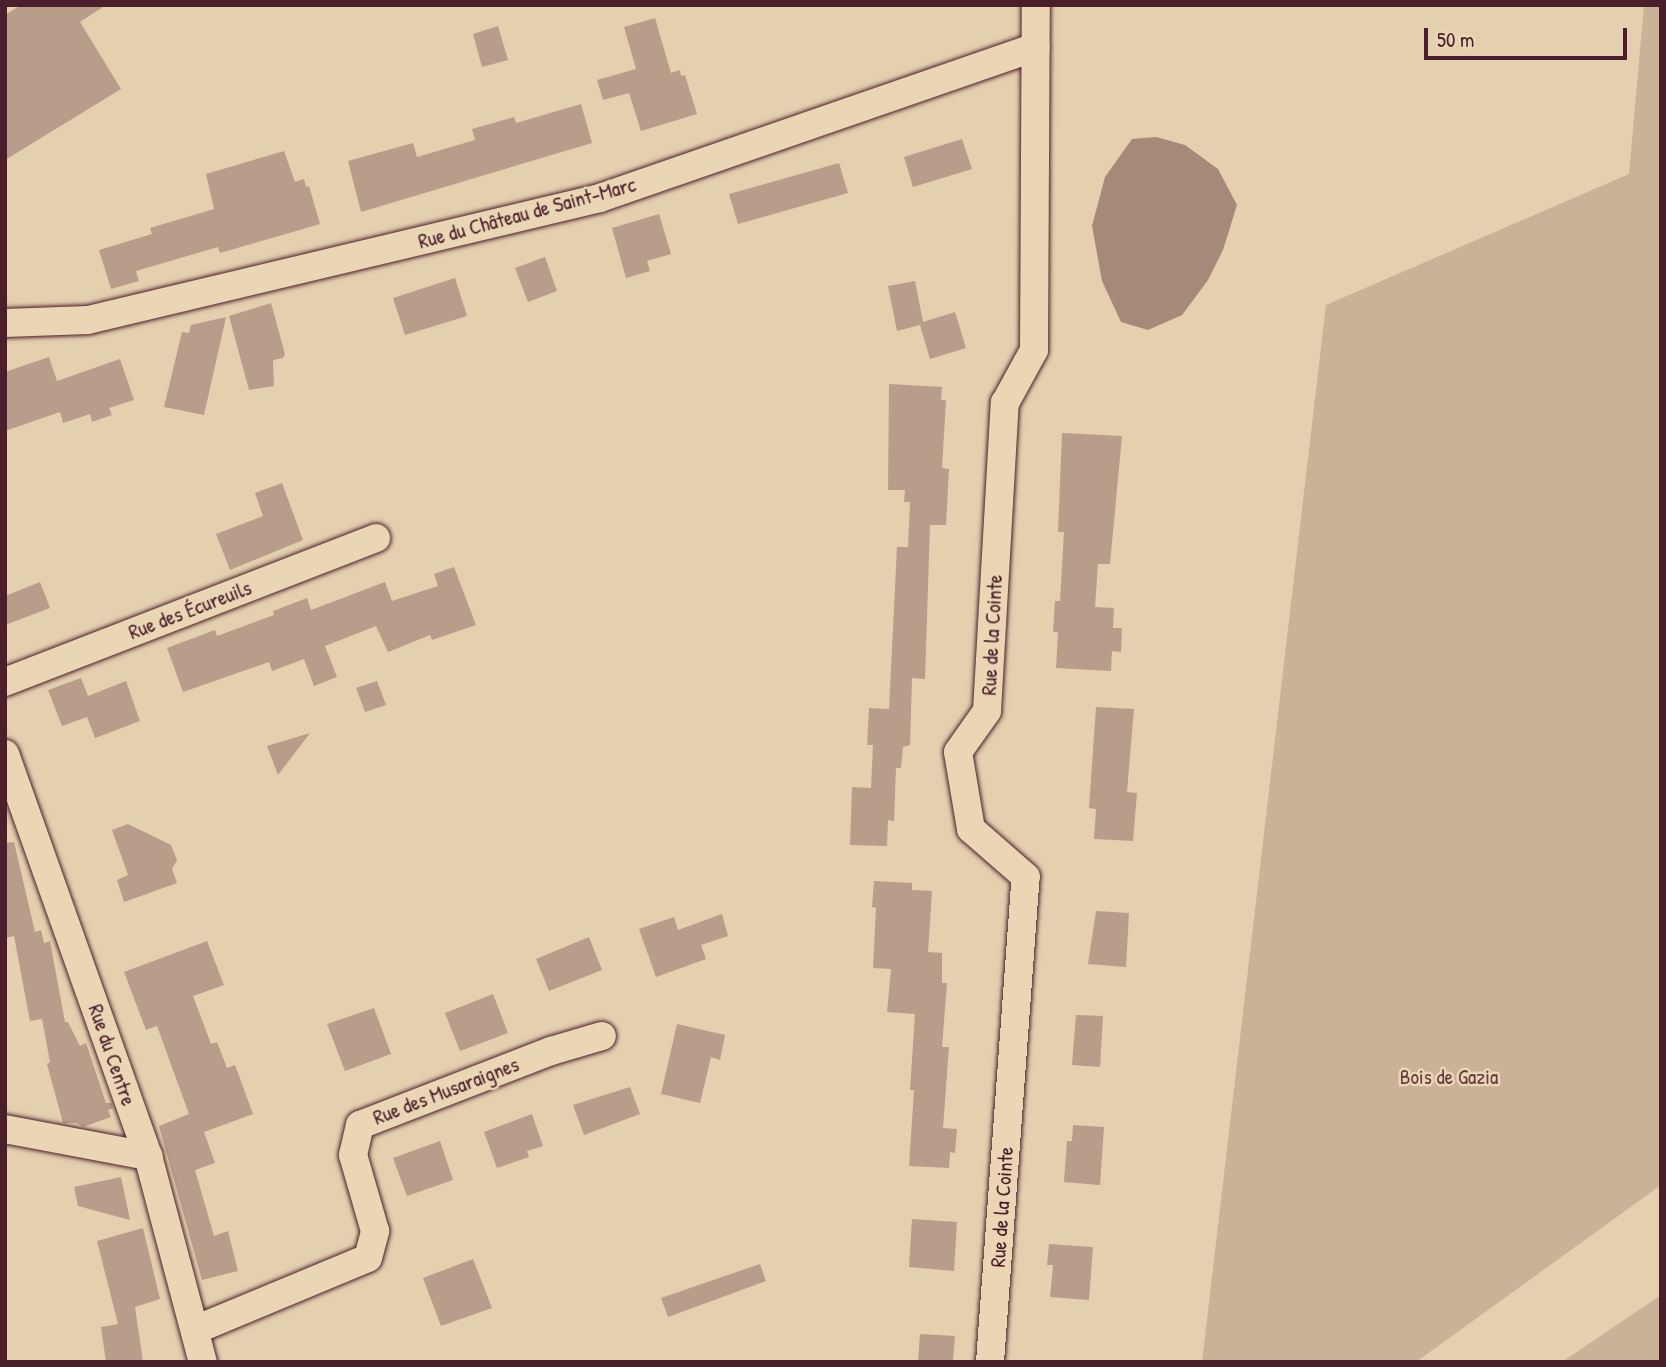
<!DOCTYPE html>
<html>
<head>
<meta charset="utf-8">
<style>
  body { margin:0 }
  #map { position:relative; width:1666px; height:1367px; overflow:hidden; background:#e4cfaf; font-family:"Patrick Hand",sans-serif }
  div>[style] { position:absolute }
  .green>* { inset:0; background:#cab299 }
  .water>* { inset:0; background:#a7897a }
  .building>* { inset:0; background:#b89d8a }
  .roads { filter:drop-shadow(0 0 2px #4a1f2b) drop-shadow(0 0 2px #4a1f2b) }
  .street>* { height:28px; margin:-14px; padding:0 14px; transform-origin:14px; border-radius:14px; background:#ead6b4 }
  span { translate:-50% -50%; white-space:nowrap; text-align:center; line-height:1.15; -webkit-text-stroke:5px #ead6b4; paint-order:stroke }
  .street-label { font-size:21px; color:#4a1f2b }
  .park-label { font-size:21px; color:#643c41 }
  .frame { position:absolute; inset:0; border:7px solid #4a1f2b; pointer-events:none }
  .scale { position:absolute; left:1424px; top:28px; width:203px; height:32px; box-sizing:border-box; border:4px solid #4a1f2b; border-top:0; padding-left:9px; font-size:21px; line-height:24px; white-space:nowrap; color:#4a1f2b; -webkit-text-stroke:5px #ead6b4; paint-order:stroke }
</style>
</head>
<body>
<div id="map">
  <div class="green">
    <div style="clip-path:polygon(1644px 5px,1661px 5px,1661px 1185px,1416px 1362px,1202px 1362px,1326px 305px,1629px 174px)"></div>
    <div style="clip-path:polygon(1661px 1295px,1661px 1362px,1562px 1362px)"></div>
  </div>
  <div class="water">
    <div style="clip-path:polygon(1156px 137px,1185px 145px,1218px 169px,1237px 205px,1223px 250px,1208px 280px,1182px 315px,1148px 330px,1121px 322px,1102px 281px,1092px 226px,1105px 177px,1132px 139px)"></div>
  </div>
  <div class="building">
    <div style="clip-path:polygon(21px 5px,106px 5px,80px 22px,121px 89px,5px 160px,5px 15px)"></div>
    <div style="clip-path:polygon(655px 18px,671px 73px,680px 70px,681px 76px,685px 75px,697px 114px,641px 131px,629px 93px,603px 100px,597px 80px,636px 69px,624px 27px)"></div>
    <div style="clip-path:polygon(498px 26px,508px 60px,482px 67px,473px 34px)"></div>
    <div style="clip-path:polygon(581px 104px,592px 143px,361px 212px,348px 161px,413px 143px,417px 157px,475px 140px,472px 129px,514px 117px,516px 123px)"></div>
    <div style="clip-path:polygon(962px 139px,972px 169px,913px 187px,904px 157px)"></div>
    <div style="clip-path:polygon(284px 151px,295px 182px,304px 179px,306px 187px,309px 186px,320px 224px,220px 253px,218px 247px,136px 271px,139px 281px,111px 289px,99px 250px,152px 234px,150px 228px,214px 209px,206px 174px)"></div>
    <div style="clip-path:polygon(839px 163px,848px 193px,738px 224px,729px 194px)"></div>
    <div style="clip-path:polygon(659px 214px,671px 254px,647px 261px,650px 271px,626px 278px,612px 228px)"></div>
    <div style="clip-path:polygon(545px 257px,557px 291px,528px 302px,515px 268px)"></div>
    <div style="clip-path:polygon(455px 278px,467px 316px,405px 335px,393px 298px)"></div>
    <div style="clip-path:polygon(915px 281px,923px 322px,955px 312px,966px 348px,930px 359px,920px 325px,897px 331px,888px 286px)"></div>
    <div style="clip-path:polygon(271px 303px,285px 354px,283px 358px,273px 360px,274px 386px,249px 390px,229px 316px)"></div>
    <div style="clip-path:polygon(226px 317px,204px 415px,164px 407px,182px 332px,189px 333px,191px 325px)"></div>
    <div style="clip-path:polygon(49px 357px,57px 381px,120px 359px,134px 400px,109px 408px,112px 415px,92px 422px,90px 414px,63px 423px,60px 412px,5px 431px,5px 372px)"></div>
    <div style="clip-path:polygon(889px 384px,942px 387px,941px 400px,946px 400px,942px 468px,949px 469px,946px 525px,930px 525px,925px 679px,912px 678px,910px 745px,903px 747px,901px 768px,896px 768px,894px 821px,888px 820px,887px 846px,850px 845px,852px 787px,871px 788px,873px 745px,867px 745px,869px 708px,889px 709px,897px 547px,908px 547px,910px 502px,904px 502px,905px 490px,888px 490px)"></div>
    <div style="clip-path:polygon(1062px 433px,1122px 436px,1110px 564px,1098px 564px,1095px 607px,1114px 608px,1113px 628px,1122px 628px,1121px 652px,1112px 651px,1111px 671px,1056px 668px,1058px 632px,1053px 632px,1055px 601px,1060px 601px,1064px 532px,1058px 532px)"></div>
    <div style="clip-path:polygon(282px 483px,303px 540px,230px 570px,216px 534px,263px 516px,255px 493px)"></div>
    <div style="clip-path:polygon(454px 567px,476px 625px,432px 640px,430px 635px,388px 652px,376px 626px,325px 646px,337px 677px,314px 686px,304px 659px,272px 671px,269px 662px,183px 692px,167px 648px,215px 630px,217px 636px,274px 615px,273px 611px,307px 598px,311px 610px,385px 582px,392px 601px,438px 586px,434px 574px)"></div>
    <div style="clip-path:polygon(40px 582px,50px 608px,5px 625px,5px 596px)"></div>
    <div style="clip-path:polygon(81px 678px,88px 696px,126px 681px,140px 721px,95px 738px,87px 717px,62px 726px,48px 690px)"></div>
    <div style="clip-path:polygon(377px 681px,386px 705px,365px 712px,356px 688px)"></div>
    <div style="clip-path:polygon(1096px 707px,1134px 709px,1127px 792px,1137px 793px,1133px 841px,1094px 839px,1096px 809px,1089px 808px)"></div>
    <div style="clip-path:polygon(310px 733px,278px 775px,267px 746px)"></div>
    <div style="clip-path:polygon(128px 824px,171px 845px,177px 860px,172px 869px,177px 883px,124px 902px,117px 880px,128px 875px,112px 830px)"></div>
    <div style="clip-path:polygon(14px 842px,35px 932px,41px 930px,44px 943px,50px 941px,65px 1022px,68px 1022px,80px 1046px,86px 1043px,106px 1103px,112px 1103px,113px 1108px,108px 1110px,111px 1117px,83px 1127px,77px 1123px,63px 1123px,47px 1064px,50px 1062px,42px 1019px,30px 1021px,14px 936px,5px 938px,5px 843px)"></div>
    <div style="clip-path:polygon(874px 881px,912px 883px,912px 890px,932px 891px,928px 952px,942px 953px,942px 983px,947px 983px,942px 1047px,949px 1047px,943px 1128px,957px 1129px,955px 1153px,950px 1152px,949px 1168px,909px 1166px,914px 1090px,910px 1090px,915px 1014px,887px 1012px,891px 969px,873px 968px,876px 908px,872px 907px)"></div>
    <div style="clip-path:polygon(1096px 911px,1129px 913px,1126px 967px,1088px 964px)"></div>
    <div style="clip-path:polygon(722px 914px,728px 936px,701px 945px,706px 959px,656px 977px,639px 929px,674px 917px,678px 930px)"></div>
    <div style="clip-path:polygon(589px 937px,602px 970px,549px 991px,536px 959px)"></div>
    <div style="clip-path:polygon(207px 941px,224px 985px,193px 996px,211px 1044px,217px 1042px,227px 1068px,235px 1065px,253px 1114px,204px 1132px,215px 1163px,195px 1170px,214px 1236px,228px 1231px,238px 1271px,202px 1280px,159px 1126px,189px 1114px,157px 1026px,146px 1030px,124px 972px)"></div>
    <div style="clip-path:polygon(493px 994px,508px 1033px,460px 1051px,445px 1013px)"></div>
    <div style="clip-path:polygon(374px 1008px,391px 1054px,345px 1071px,327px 1024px)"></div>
    <div style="clip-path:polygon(1076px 1015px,1103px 1016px,1100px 1067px,1072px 1065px)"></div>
    <div style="clip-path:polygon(677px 1024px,725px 1035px,720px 1060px,711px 1057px,700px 1103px,661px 1094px)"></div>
    <div style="clip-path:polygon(630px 1087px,640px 1114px,584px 1135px,573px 1105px)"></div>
    <div style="clip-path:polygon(532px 1114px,543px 1146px,527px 1151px,529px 1157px,497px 1168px,484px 1132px)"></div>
    <div style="clip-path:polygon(1073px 1125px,1104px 1127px,1100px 1185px,1064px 1182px,1067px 1141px,1072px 1141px)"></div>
    <div style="clip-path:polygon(440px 1141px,453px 1180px,407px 1196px,393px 1158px)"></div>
    <div style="clip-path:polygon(121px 1177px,130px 1220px,78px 1206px,74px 1187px)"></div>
    <div style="clip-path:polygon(912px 1219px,957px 1222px,954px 1271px,909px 1267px)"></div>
    <div style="clip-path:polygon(143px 1228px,160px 1299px,135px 1307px,143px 1362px,106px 1362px,101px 1327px,118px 1324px,97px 1241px)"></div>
    <div style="clip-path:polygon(1049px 1244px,1093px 1247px,1089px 1300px,1050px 1297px,1053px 1265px,1047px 1265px)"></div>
    <div style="clip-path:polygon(473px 1259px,492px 1308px,441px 1326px,423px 1278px)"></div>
    <div style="clip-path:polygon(760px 1264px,766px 1281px,668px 1317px,661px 1298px)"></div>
    <div style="clip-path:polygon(920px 1334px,955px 1336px,953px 1362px,918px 1362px)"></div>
  </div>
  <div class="roads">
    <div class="street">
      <div style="left:5px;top:323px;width:83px;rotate:-2.1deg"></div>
      <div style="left:88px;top:320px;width:526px;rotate:-13.4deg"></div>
      <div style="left:600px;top:198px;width:461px;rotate:-19.1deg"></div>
      <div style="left:5px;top:682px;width:398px;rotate:-21.2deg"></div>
      <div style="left:5px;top:754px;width:427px;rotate:70.4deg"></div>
      <div style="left:148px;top:1156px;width:213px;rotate:75.1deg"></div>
      <div style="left:5px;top:1129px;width:146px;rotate:10.7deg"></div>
      <div style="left:195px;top:1330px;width:187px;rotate:-22.6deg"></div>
      <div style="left:368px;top:1258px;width:28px;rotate:-75deg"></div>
      <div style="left:375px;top:1231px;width:79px;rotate:-106.1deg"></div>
      <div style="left:353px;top:1155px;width:31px;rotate:-77deg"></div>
      <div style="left:360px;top:1125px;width:205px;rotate:-21.2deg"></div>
      <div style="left:551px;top:1051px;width:53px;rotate:-16.4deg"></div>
      <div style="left:990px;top:1362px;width:486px;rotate:-85.8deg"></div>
      <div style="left:1026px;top:877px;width:73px;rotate:-138.9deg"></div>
      <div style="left:971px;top:829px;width:78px;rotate:-99.6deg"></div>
      <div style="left:958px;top:752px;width:50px;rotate:-54.7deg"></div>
      <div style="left:987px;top:711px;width:309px;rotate:-86.7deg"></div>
      <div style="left:1005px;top:403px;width:60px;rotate:-61.3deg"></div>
      <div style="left:1034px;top:350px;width:345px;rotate:-89.7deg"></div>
    </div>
  </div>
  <div class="street-label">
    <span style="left:527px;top:213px;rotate:-15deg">Rue du Château de Saint-Marc</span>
    <span style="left:190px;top:610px;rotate:-21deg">Rue des Écureuils</span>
    <span style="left:992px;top:635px;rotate:-87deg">Rue de la Cointe</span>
    <span style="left:112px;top:1055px;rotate:71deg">Rue du Centre</span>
    <span style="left:446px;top:1091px;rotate:-21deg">Rue des Musaraignes</span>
    <span style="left:1002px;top:1207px;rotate:-86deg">Rue de la Cointe</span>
  </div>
  <div class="park-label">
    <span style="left:1449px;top:1077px">Bois de Gazia</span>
  </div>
  <div class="frame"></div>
  <div class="scale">50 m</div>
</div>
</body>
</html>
